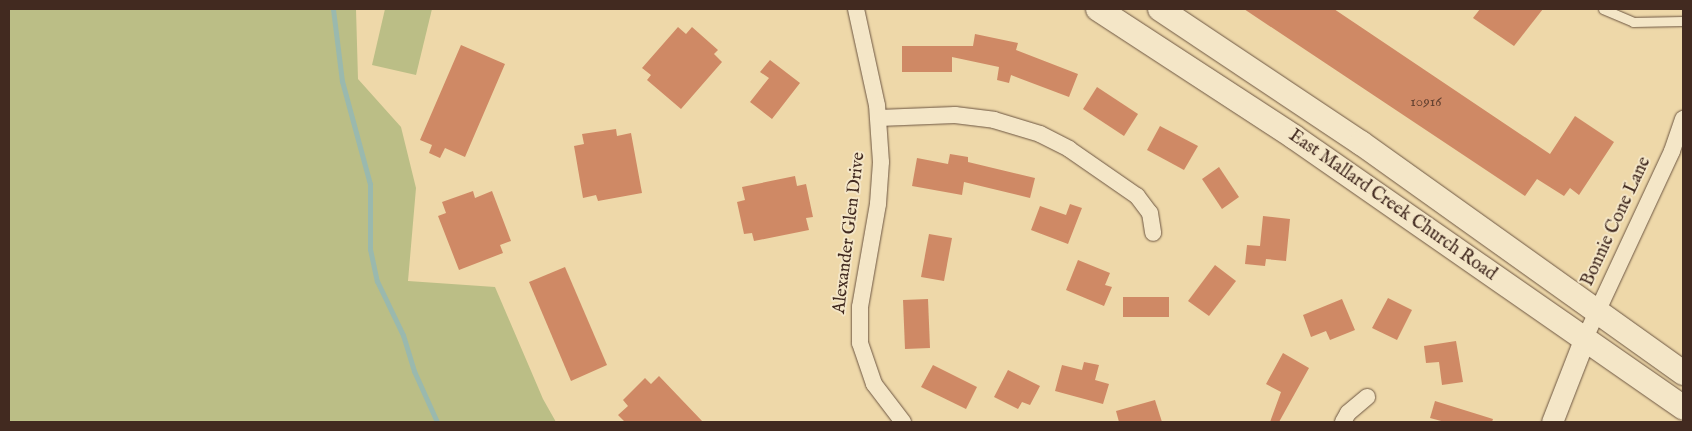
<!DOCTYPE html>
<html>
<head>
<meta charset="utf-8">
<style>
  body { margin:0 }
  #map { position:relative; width:1692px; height:431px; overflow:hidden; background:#eed8a9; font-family:"IM FELL English",serif }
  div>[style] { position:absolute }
  .green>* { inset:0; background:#bbbe86 }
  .stream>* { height:5px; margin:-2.5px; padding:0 2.5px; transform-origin:2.5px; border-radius:2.5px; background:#9ab9ae }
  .building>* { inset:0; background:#cf8965 }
  .roads { filter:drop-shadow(0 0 1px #6d5642) drop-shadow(0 0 1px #6d5642) }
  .service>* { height:9px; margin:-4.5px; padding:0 4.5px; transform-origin:4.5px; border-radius:4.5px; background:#f4e6c7 }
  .minor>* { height:16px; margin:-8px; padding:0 8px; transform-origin:8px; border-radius:8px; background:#f4e6c7 }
  .tertiary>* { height:21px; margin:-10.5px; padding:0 10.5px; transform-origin:10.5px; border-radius:10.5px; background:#f4e6c7 }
  .secondary>* { height:24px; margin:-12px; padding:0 12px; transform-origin:12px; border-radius:12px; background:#f4e6c7 }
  span { translate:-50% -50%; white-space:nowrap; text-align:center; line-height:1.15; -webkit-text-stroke:4px #f4e6c7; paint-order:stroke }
  .number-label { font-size:15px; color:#654231 }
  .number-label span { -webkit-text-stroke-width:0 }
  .street-label { font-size:18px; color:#422a20 }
  .frame { position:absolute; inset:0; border:10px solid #422a20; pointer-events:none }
</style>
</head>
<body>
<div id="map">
  <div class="green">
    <div style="clip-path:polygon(9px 9px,356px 9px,358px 79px,401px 127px,416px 188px,408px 281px,495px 287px,543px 399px,556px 422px,9px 422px)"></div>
    <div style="clip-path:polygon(385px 9px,432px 9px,416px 75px,372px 65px)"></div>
  </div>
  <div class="stream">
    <div style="left:333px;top:9px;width:73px;rotate:82.9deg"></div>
    <div style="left:342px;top:81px;width:107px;rotate:74.8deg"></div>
    <div style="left:370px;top:184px;width:65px;rotate:90deg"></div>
    <div style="left:370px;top:249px;width:33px;rotate:78deg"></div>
    <div style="left:377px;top:281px;width:60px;rotate:64.3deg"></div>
    <div style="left:403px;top:335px;width:38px;rotate:73deg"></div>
    <div style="left:414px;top:371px;width:56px;rotate:65.7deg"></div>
  </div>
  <div class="building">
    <div style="clip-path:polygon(1244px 9px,1334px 9px,1550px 154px,1575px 116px,1614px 142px,1579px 195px,1570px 188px,1564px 196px,1537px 179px,1525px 196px)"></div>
    <div style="clip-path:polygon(1480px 9px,1543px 9px,1514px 46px,1473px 18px)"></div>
    <div style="clip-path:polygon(678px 27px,686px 34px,692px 27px,718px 50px,714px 54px,722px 62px,681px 109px,647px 80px,651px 75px,642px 68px)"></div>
    <div style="clip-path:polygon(975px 34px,1018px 43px,1016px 50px,1078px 74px,1069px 97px,1011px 75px,1009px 83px,997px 80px,999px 67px,952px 57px,952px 72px,902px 72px,902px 46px,973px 46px)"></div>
    <div style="clip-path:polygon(461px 45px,505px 64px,465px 157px,445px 148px,440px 158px,429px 153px,432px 145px,420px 140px)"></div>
    <div style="clip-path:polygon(770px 60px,800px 83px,772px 119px,750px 102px,769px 78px,760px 72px)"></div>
    <div style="clip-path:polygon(1097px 87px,1138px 114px,1124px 136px,1083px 109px)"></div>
    <div style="clip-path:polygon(1160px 126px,1198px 146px,1184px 170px,1147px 150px)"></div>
    <div style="clip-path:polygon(616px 129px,617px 136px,631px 133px,642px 193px,598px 201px,596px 195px,583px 198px,574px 146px,584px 144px,582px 134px)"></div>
    <div style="clip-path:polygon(950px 154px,968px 157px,968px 162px,1035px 178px,1030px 198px,964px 182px,962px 195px,912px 186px,917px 158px,948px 164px)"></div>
    <div style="clip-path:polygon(1219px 167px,1239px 197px,1222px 209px,1202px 179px)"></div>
    <div style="clip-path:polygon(795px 176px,797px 186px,806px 184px,813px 217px,806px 218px,809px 230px,754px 241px,752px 233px,744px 234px,737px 202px,745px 200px,742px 187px)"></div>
    <div style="clip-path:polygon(473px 191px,475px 198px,492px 191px,511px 241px,500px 245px,503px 253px,459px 270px,438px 216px,446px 213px,442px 202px)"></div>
    <div style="clip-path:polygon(1070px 204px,1082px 208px,1068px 244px,1031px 230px,1040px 206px,1066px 215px)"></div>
    <div style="clip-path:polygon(1263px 216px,1290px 219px,1286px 261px,1266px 259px,1265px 266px,1245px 264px,1247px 245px,1260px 246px)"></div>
    <div style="clip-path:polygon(929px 234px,952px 238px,944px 281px,921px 277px)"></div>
    <div style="clip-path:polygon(1078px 260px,1110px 273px,1105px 285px,1112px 287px,1104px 306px,1066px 290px)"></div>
    <div style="clip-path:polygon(1215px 265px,1236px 281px,1209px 316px,1188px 301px)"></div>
    <div style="clip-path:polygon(565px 267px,607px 365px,571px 381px,529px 282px)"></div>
    <div style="clip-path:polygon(1123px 297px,1169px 297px,1169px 317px,1123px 317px)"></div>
    <div style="clip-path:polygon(1388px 298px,1412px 310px,1397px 340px,1372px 328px)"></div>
    <div style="clip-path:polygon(928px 299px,930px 348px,905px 349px,903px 300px)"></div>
    <div style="clip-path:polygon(1342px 299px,1355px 330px,1330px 340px,1326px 331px,1311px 337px,1303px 315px)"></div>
    <div style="clip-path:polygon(1456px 341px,1463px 382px,1442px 385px,1439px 362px,1426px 363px,1424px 346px)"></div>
    <div style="clip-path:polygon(1283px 353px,1309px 368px,1279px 422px,1270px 422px,1281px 392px,1266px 384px)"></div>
    <div style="clip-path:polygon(1084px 362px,1099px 365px,1095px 380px,1109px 384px,1103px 404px,1055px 391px,1062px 365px,1082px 370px)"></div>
    <div style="clip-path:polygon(933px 365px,977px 387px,966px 409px,921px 387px)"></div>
    <div style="clip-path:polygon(1008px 370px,1040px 386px,1030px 405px,1022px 402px,1018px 409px,994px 397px)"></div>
    <div style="clip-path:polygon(659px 376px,703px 422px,625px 422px,618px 415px,628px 406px,623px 400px,645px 378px,651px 384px)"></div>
    <div style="clip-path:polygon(1155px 400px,1162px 422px,1119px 422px,1116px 411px)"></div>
    <div style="clip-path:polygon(1435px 401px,1493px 419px,1492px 422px,1445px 422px,1430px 418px)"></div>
  </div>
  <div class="roads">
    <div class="service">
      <div style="left:1603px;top:9px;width:33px;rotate:23deg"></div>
      <div style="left:1633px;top:22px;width:50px;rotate:-1.1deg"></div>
    </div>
    <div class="minor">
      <div style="left:856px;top:9px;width:98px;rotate:77.7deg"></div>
      <div style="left:877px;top:105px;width:57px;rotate:86deg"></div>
      <div style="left:881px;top:162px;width:42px;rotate:94.1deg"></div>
      <div style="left:878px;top:204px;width:105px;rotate:99.9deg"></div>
      <div style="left:860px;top:307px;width:36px;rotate:90deg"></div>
      <div style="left:860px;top:343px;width:43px;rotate:71.1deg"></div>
      <div style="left:874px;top:384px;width:48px;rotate:52.7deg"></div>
      <div style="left:879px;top:118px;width:76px;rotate:-2.3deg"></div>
      <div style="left:955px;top:115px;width:39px;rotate:7deg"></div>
      <div style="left:994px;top:120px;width:48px;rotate:16.9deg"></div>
      <div style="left:1040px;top:134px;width:33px;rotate:27deg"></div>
      <div style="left:1069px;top:149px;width:83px;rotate:34.7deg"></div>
      <div style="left:1137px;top:196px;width:21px;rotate:53deg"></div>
      <div style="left:1150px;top:213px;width:20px;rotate:81deg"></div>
      <div style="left:1584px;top:340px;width:208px;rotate:-65deg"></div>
      <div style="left:1672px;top:151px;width:34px;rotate:-71deg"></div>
      <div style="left:1343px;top:422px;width:10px;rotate:-61deg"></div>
      <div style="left:1348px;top:413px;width:25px;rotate:-40deg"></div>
    </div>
    <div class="tertiary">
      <div style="left:1552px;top:422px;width:88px;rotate:-68.7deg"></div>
    </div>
    <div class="secondary">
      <div style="left:1098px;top:9px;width:234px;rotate:33.1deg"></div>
      <div style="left:1294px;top:137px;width:474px;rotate:34.8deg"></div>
      <div style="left:1160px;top:9px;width:242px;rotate:33.7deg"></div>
      <div style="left:1361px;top:143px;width:396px;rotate:35.5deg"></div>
    </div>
  </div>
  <div class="number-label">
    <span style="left:1426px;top:102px">10916</span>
  </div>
  <div class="street-label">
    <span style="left:1392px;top:206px;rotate:35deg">East Mallard Creek Church Road</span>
    <span style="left:1617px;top:222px;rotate:-65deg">Bonnie Cone Lane</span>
    <span style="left:850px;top:233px;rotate:-83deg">Alexander Glen Drive</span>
  </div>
  <div class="frame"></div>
</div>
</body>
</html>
